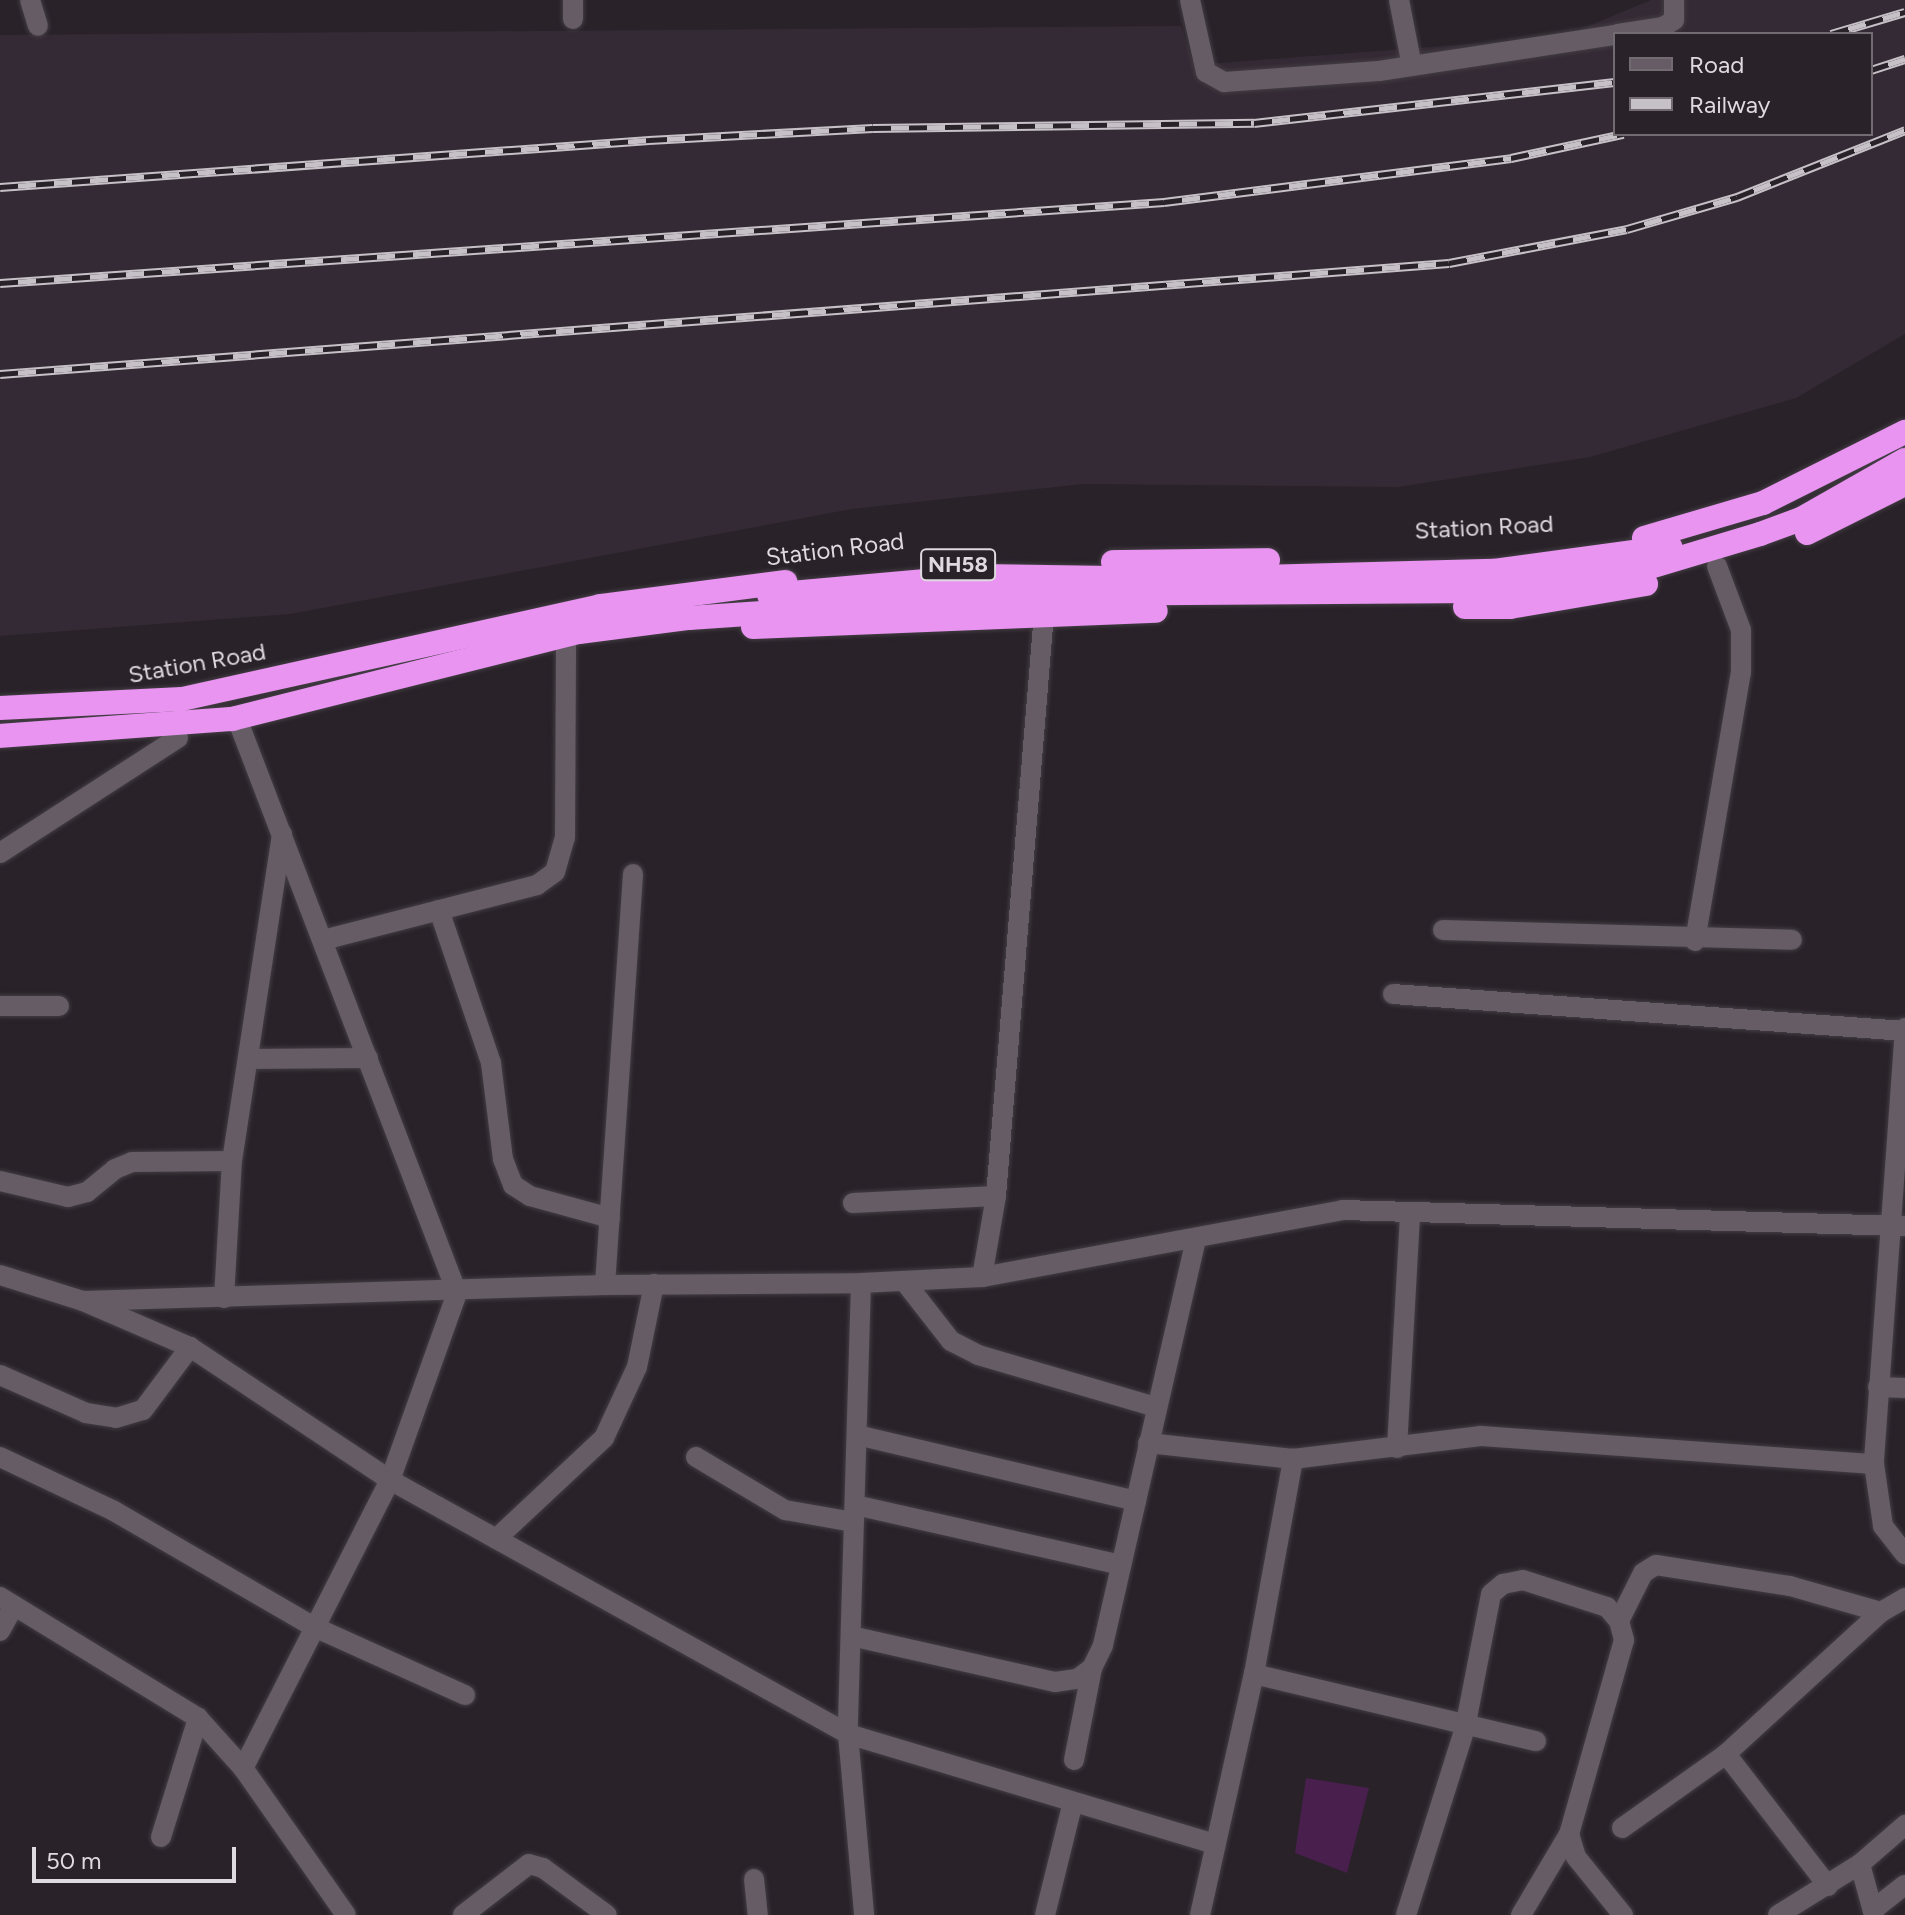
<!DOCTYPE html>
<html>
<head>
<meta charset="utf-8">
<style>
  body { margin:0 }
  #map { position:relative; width:1905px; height:1915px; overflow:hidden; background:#292229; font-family:Figtree,sans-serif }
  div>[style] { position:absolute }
  .built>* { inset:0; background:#342a35 }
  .green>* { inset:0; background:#491f4e }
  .roads { filter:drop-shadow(0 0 2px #423d43) drop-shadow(0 0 2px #423d43) }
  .street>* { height:20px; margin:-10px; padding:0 10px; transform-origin:10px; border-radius:10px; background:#655c65 }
  .secondary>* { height:20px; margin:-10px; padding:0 10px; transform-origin:10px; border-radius:10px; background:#655c65 }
  .highway>* { height:24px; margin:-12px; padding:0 12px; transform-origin:12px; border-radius:12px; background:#e894f0 }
  .rail>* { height:9px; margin-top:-4.5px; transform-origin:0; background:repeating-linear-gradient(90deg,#292229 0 18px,#c6c1c6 0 36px); box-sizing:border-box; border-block:2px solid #c6c1c6 }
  span { translate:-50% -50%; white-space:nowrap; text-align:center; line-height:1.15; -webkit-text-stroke:8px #292229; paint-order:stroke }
  .shield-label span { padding:2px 6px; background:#292229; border:2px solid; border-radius:6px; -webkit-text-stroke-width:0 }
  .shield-label { font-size:22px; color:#dfdadf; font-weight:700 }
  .street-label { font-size:24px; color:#dfdadf }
  .legend { position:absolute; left:1613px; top:32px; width:260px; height:104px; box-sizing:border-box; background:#292229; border:2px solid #726c72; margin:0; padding:10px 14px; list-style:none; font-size:24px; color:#dfdadf }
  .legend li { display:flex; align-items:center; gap:16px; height:40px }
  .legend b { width:40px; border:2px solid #726c72 }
  .scale { position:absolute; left:32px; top:1847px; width:204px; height:36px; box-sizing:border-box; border:4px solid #dfdadf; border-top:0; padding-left:10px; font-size:24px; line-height:28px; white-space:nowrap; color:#dfdadf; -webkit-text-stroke:6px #292229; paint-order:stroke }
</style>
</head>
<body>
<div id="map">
  <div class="built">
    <div style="clip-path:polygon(evenodd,1651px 0,1905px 0,1905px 334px,1796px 398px,1590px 457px,1398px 487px,1083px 484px,852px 509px,290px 614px,0 636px,0 35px,1181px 26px,1194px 65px,1562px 37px,1651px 0,1615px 34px,1871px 34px,1871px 134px,1615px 134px,1615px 34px)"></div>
  </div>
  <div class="green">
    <div style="clip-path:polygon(1306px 1778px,1369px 1788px,1347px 1873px,1295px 1853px)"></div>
  </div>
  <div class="roads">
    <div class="street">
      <div style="left:30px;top:0;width:27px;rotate:73deg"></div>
      <div style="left:1190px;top:0;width:74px;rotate:77.5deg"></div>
      <div style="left:1206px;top:72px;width:21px;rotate:29deg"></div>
      <div style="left:1224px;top:82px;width:155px;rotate:-4.1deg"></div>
      <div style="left:1379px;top:71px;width:239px;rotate:-8.7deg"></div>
      <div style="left:1399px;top:0;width:67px;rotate:78.9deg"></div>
      <div style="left:573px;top:19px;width:19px;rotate:-90deg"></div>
      <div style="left:1618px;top:34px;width:46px;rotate:-8.8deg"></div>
      <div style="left:1663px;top:27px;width:13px;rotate:-32deg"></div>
      <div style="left:1674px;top:20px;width:20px;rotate:-90deg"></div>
      <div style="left:241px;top:729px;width:604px;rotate:69.04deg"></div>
      <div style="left:457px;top:1293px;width:199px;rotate:109.7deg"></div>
      <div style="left:390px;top:1480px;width:323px;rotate:117deg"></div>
      <div style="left:0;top:853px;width:212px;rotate:-32.9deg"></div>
      <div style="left:439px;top:910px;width:162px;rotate:71.2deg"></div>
      <div style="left:491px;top:1063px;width:97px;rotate:82.9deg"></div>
      <div style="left:503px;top:1159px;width:28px;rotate:69deg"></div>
      <div style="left:513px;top:1185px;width:20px;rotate:33deg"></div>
      <div style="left:530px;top:1196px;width:83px;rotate:15.4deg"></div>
      <div style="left:1443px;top:930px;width:349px;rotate:1.6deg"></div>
      <div style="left:323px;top:940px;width:221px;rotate:-14.4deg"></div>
      <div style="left:537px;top:885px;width:22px;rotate:-36deg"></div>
      <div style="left:555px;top:872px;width:35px;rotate:-74deg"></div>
      <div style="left:565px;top:838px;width:193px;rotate:-89.7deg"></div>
      <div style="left:1695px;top:941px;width:273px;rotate:-80.3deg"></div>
      <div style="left:1741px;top:672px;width:42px;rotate:-90deg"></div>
      <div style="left:1741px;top:630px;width:68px;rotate:-110.6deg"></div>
      <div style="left:1393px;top:994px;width:513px;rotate:4.13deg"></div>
      <div style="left:0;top:1006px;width:59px"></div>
      <div style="left:1905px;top:1028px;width:437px;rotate:94.1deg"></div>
      <div style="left:1874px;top:1464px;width:63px;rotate:81.7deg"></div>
      <div style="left:1883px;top:1526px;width:36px;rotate:52deg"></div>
      <div style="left:248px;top:1059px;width:120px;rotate:-0.5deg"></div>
      <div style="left:0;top:1181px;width:70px;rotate:13.2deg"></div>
      <div style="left:68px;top:1197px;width:20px;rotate:-15deg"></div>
      <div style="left:87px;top:1192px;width:36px;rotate:-39deg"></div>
      <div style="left:115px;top:1169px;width:18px;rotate:-22deg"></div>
      <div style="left:132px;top:1162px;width:100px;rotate:-0.6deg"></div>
      <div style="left:853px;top:1203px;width:143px;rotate:-2.8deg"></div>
      <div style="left:982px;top:1277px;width:82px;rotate:-80.2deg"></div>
      <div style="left:996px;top:1196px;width:584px;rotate:-85.29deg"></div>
      <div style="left:905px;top:1282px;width:75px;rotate:52.1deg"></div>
      <div style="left:951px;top:1341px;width:30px;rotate:27deg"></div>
      <div style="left:978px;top:1355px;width:185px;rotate:16.3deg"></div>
      <div style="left:861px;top:1283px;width:451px;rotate:91.7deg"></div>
      <div style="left:848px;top:1734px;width:182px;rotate:84.9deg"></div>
      <div style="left:605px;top:1285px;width:412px;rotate:-86.1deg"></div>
      <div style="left:224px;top:1298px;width:137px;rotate:-86.7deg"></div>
      <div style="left:232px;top:1161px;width:331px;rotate:-81.3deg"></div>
      <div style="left:83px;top:1301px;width:116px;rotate:23.3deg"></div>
      <div style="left:190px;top:1347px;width:240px;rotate:33.6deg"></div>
      <div style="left:390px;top:1480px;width:524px;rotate:29.01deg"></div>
      <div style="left:848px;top:1734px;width:382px;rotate:16.7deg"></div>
      <div style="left:0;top:1375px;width:94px;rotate:23.8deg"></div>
      <div style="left:86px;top:1413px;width:30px;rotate:9deg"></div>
      <div style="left:116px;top:1418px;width:28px;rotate:-17deg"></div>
      <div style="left:143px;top:1410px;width:79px;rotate:-53.3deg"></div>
      <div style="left:1878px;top:1387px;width:27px;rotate:2deg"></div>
      <div style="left:857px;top:1435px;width:287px;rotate:13.3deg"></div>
      <div style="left:1148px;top:1443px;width:146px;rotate:6.3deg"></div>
      <div style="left:1293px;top:1459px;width:189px;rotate:-7deg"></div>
      <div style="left:1481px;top:1436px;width:394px;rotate:4.1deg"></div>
      <div style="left:1397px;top:1448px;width:235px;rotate:-86.8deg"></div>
      <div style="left:0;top:1457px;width:126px;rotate:25.3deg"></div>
      <div style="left:114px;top:1511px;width:229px;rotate:30.1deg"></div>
      <div style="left:312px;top:1626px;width:168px;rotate:24.3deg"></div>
      <div style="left:696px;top:1457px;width:104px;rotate:30.8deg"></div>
      <div style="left:785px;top:1510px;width:70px;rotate:9.9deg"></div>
      <div style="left:855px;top:1505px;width:273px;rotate:12.7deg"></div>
      <div style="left:496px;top:1539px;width:148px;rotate:-43.1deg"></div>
      <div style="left:604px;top:1438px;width:78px;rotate:-65.1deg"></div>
      <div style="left:637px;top:1367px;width:85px;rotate:-78.4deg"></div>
      <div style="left:0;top:1597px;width:232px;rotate:31.4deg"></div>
      <div style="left:198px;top:1718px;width:67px;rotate:48deg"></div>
      <div style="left:243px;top:1768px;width:179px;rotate:55deg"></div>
      <div style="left:1619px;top:1621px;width:54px;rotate:-63.4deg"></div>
      <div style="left:1643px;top:1573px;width:15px;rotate:-32deg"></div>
      <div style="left:1656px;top:1565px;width:136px;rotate:8.9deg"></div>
      <div style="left:1790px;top:1586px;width:95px;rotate:15.9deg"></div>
      <div style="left:0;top:1631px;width:29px;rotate:-61deg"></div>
      <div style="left:851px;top:1636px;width:209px;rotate:12.7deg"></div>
      <div style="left:1055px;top:1682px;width:22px;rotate:-8deg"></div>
      <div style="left:1077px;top:1679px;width:19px;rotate:-36deg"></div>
      <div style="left:1092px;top:1668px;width:25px;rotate:-64deg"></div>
      <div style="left:1103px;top:1645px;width:416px;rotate:-77.1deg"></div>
      <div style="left:1254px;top:1674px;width:290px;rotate:13.4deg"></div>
      <div style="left:1074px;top:1760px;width:94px;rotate:-78.9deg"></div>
      <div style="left:1622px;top:1828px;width:128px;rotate:-35.4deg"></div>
      <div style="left:161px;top:1837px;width:125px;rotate:-72.7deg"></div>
      <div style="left:754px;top:1879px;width:36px;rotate:84deg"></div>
      <div style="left:1828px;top:1886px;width:167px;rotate:-127.7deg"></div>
      <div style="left:1726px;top:1754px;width:210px;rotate:-42.5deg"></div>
      <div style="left:1881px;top:1612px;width:28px;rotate:-30deg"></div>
      <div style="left:463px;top:1915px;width:83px;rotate:-37.7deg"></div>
      <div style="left:529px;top:1864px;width:15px;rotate:16deg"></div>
      <div style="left:543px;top:1868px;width:79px;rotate:36.3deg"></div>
      <div style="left:1045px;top:1915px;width:116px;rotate:-76.1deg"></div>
      <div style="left:1200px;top:1915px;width:247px;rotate:-77.4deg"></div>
      <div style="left:1254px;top:1674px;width:219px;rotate:-79.7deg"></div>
      <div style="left:1406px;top:1915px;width:196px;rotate:-72.5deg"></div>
      <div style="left:1465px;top:1728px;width:136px;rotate:-79deg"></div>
      <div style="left:1491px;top:1594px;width:16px;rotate:-40deg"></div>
      <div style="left:1503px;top:1584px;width:20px;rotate:-11deg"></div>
      <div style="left:1523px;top:1580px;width:88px;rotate:17.8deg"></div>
      <div style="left:1607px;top:1607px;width:18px;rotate:49deg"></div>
      <div style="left:1619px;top:1621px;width:20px;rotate:75deg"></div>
      <div style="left:1624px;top:1640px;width:202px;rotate:105.8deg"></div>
      <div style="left:1569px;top:1834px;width:24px;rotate:73deg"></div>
      <div style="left:1576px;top:1857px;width:75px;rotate:51deg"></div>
      <div style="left:1521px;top:1915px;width:94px;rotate:-59.3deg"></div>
      <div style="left:1778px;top:1915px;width:97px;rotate:-31.9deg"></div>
    </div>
    <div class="secondary">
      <div style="left:0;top:1275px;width:87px;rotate:17.4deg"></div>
      <div style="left:83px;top:1301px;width:522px;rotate:-1.76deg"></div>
      <div style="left:605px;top:1285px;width:256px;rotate:-0.4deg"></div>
      <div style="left:861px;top:1283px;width:121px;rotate:-2.8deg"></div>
      <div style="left:982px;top:1277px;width:366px;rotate:-10.5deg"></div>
      <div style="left:1342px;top:1210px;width:563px;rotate:1.63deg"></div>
      <div style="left:1874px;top:1909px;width:39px;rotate:-38deg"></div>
      <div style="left:1874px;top:1915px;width:53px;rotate:-105.4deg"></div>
      <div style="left:1860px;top:1864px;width:60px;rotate:-40.9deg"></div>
    </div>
    <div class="highway">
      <div style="left:1807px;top:533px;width:110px;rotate:-26.6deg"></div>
      <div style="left:1644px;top:538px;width:124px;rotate:-16.4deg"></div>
      <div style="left:1763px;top:503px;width:159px;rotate:-26.6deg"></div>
      <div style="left:1113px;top:562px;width:155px;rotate:-0.7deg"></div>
      <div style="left:769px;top:595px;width:213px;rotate:-5.1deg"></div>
      <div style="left:981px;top:576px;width:198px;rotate:0.9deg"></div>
      <div style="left:1179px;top:579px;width:315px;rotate:-1.5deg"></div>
      <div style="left:1494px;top:571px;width:178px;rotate:-7.8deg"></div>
      <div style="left:1465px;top:607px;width:45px"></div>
      <div style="left:1510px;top:607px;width:138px;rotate:-9.6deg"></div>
      <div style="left:753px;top:627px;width:403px;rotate:-2.3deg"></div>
      <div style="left:0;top:708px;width:182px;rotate:-2.8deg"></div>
      <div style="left:182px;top:699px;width:428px;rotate:-12.5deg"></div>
      <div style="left:600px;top:606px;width:187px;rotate:-7.4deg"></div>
      <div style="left:0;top:736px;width:233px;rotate:-4.2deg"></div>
      <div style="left:232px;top:719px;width:358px;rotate:-14.1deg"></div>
      <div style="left:579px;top:632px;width:111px;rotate:-7.3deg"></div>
      <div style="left:689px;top:618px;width:356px;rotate:-3.9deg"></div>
      <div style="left:1044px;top:594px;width:436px;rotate:-0.4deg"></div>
      <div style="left:1480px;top:591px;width:93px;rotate:-5.5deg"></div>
      <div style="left:1573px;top:582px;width:78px;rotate:-11deg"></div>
      <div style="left:1650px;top:567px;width:115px;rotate:-16.7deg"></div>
      <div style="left:1760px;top:534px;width:44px;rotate:-20.1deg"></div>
      <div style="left:1801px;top:519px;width:120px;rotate:-29.6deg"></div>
    </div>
  </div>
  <div class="rail">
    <div style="left:1831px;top:34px;width:77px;rotate:-16.6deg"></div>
    <div style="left:1871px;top:70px;width:36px;rotate:-18deg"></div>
    <div style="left:0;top:187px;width:651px;rotate:-4.14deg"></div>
    <div style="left:649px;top:140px;width:224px;rotate:-3.1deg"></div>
    <div style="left:873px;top:128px;width:381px;rotate:-0.8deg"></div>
    <div style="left:1254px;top:123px;width:363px;rotate:-6.5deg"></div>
    <div style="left:0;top:283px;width:1167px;rotate:-3.98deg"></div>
    <div style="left:1164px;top:202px;width:350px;rotate:-7.2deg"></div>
    <div style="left:1511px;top:158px;width:115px;rotate:-12.1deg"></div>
    <div style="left:0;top:374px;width:1453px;rotate:-4.38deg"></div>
    <div style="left:1449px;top:263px;width:181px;rotate:-10.8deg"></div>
    <div style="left:1627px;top:229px;width:115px;rotate:-16.2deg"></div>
    <div style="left:1737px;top:197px;width:181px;rotate:-21.7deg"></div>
  </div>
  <div class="shield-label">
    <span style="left:958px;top:565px">NH58</span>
  </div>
  <div class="street-label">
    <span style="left:1484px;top:527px;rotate:-3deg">Station Road</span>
    <span style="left:835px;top:549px;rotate:-7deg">Station Road</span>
    <span style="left:197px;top:663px;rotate:-10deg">Station Road</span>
  </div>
  <ul class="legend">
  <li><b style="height:10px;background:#655c65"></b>Road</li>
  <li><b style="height:10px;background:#c6c1c6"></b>Railway</li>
  </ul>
  <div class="scale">50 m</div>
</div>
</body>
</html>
